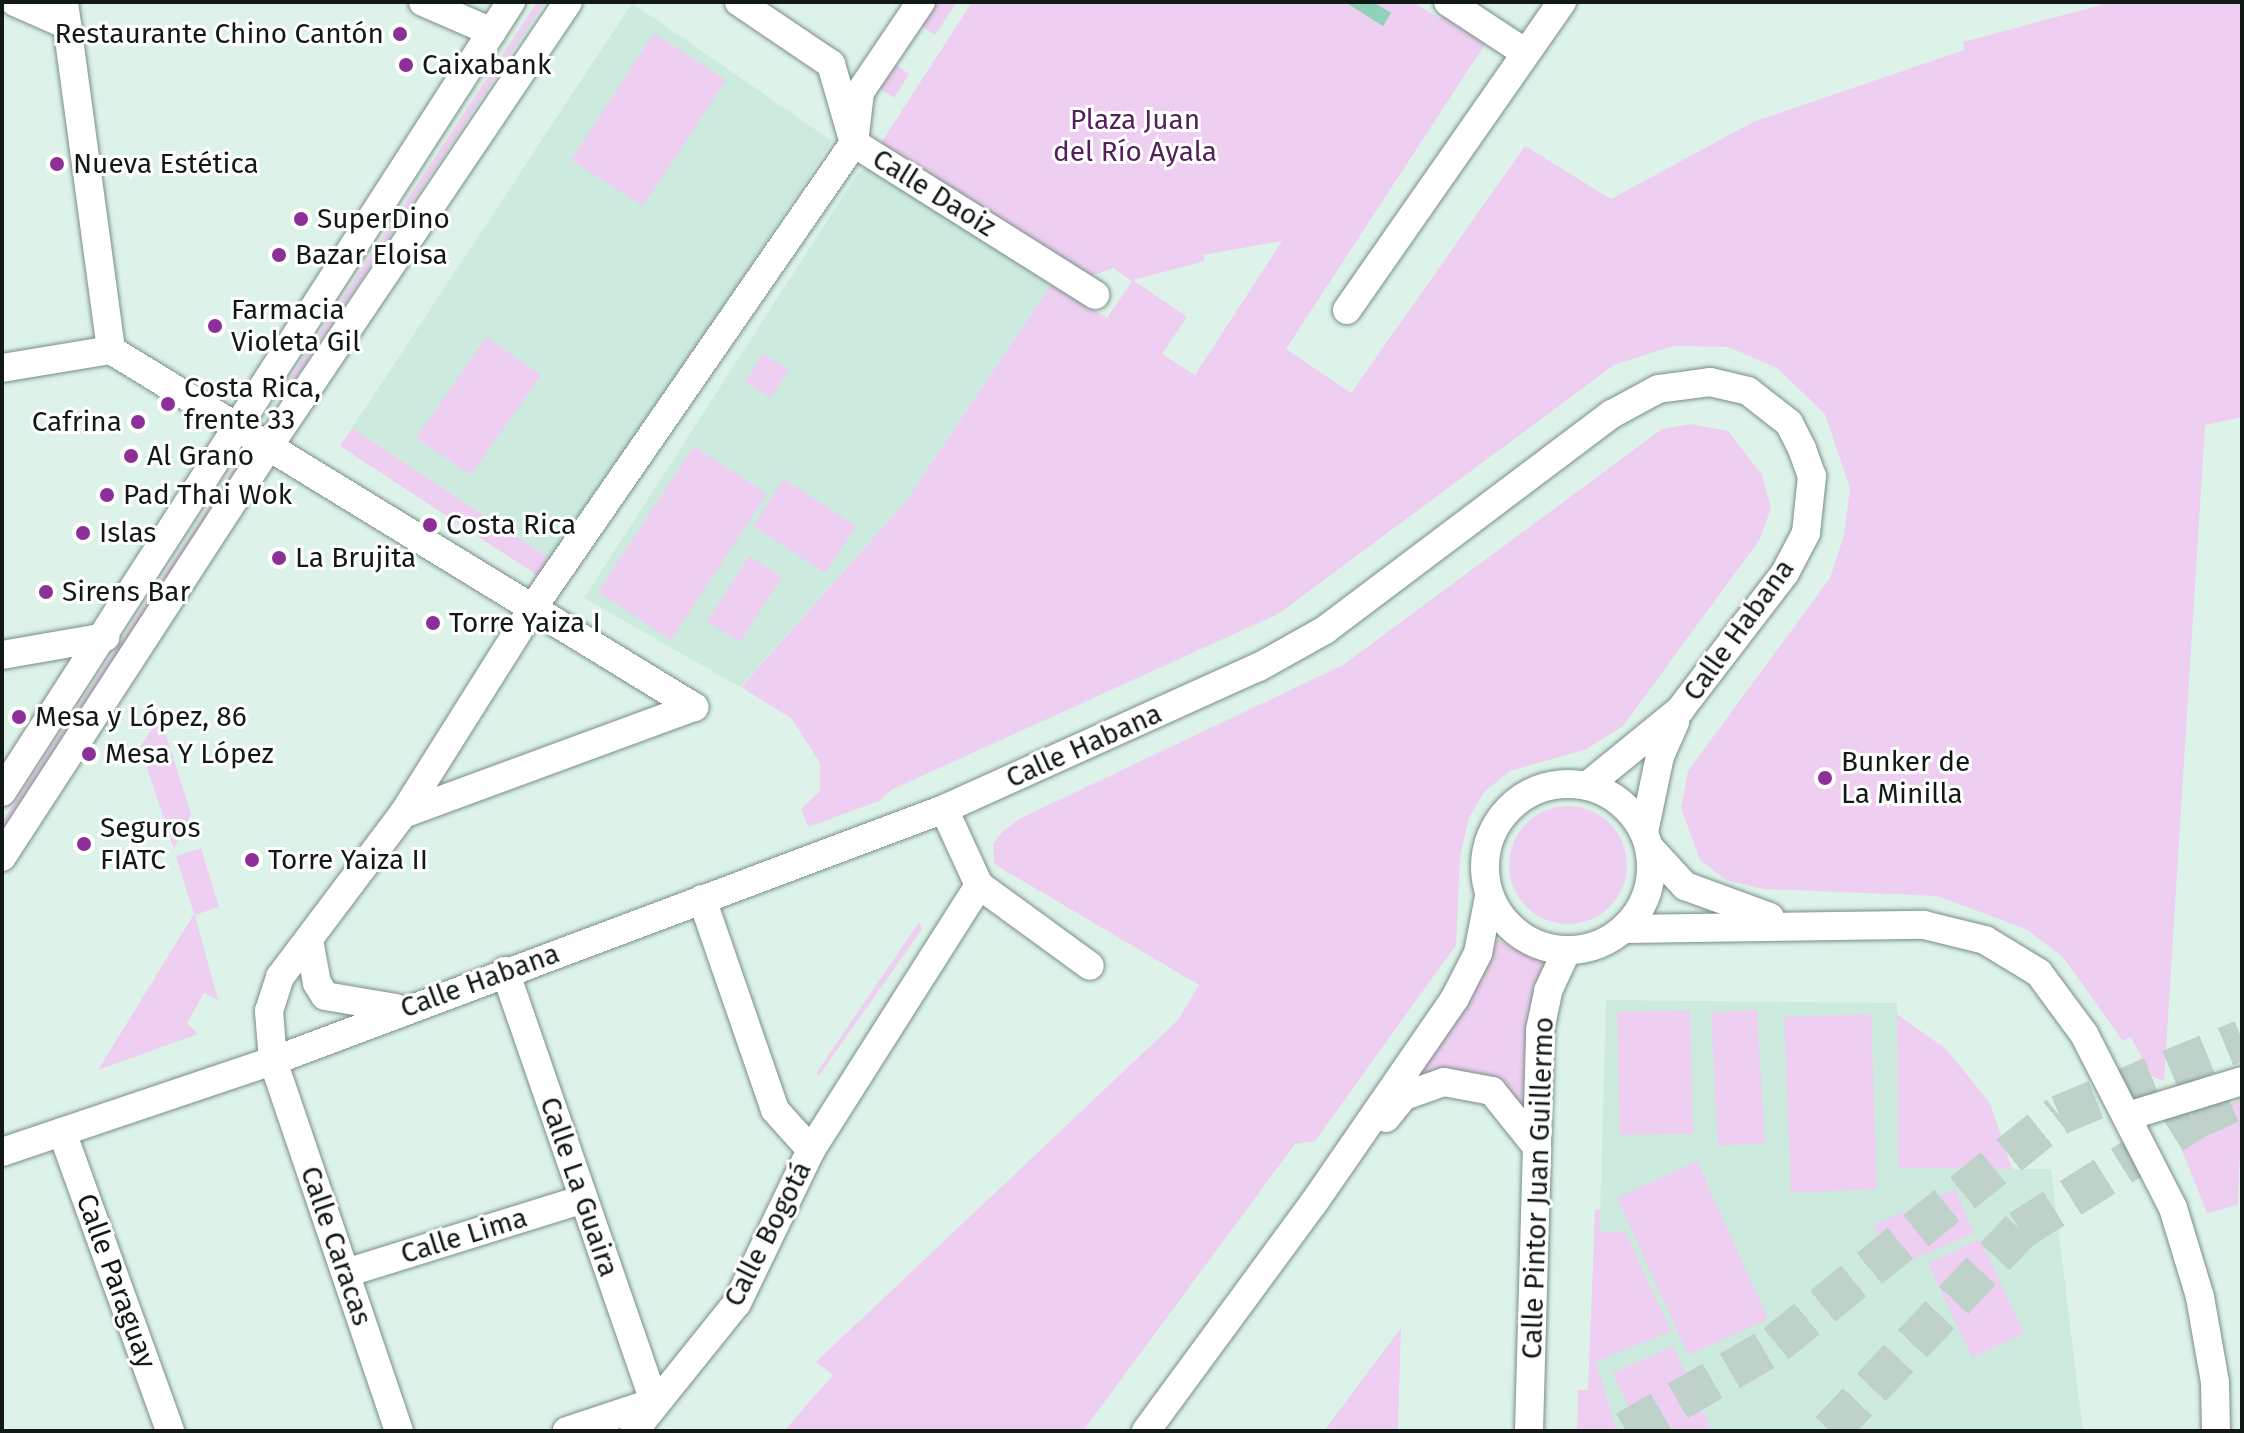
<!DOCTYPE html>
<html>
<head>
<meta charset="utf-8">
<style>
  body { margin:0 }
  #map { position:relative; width:2244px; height:1433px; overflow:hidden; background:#ddf3ea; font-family:"Fira Sans",sans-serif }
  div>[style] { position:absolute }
  .built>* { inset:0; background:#ccebde }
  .green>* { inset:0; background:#eecff1 }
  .round { border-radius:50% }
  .water>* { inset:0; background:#8dd2b9 }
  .highway-tunnel>* { height:40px; margin-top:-20px; transform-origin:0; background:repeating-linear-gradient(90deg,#bed2ca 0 40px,transparent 0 60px) }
  .roads { filter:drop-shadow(0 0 2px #7a8e86) drop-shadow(0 0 2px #7a8e86) }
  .minor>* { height:28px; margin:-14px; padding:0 14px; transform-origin:14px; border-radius:14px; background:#fff }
  .minor>.ring { margin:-14px; padding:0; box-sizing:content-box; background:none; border:28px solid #fff; border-radius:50% }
  .dots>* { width:22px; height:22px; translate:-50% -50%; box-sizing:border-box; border:4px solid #fff; border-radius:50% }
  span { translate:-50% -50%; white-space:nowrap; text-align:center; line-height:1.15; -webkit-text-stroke:6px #fff; paint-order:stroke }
  .poi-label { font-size:28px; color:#111916 }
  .right { translate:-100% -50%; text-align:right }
  .left { translate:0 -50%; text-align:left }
  .park-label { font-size:28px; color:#532159 }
  .street-label { font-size:28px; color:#111916 }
  .frame { position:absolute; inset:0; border:4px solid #111916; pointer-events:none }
</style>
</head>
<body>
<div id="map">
  <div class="built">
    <div style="clip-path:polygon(632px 3px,832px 141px,555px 562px,352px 428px)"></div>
    <div style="clip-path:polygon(869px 167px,1052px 283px,906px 501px,740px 687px,584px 598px,858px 173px)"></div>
    <div style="clip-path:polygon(1606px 1000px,1897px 1003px,1898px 1168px,2051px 1169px,2083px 1431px,1594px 1431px)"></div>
  </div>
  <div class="green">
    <div style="clip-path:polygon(537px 2px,545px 2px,285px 395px,282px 390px)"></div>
    <div style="clip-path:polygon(937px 2px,957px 2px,935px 35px,921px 26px)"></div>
    <div style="clip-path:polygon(evenodd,972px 2px,1413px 2px,1440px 19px,1444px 14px,1487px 41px,1286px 349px,1351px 393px,1525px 146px,1611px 199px,1753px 122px,1964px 50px,1963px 42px,2112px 2px,2242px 2px,2242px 417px,2205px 425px,2164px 1081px,2142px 1073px,2133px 1062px,2142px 1058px,2131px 1037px,2123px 1041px,2063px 957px,2026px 929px,1937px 896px,1763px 889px,1726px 880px,1700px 860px,1681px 808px,1688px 771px,1830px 578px,1844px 535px,1850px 488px,1825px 414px,1777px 368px,1728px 347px,1673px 346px,1614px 365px,1278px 614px,891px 790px,879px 801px,808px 827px,801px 809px,820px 791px,820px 763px,792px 719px,741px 687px,906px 501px,1052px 283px,1107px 318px,1132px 281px,1113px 268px,1086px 278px,881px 143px,972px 2px,1282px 241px,1195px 375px,1162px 354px,1187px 317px,1133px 280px,1205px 261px,1203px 255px,1282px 241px)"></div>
    <div style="clip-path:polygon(654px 33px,726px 80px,643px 206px,571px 160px)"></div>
    <div style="clip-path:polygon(895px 64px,909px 74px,894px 98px,879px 88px)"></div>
    <div style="clip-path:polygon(486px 337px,541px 375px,471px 475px,416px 438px)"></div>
    <div style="clip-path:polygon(763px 354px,789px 369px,771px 398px,745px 382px)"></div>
    <div style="clip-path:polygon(1691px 424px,1728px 431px,1762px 475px,1771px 508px,1760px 539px,1623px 726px,1587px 749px,1510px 771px,1484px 792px,1469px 818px,1460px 856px,1456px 945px,1315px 1141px,1295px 1144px,1083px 1431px,784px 1431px,833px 1375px,816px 1362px,1178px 1020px,1199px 985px,994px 864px,993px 844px,1002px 832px,1019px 819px,1343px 665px,1662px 429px)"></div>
    <div style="clip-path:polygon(352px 428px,555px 562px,543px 579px,340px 446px)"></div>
    <div style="clip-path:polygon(694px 446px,767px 494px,671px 640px,598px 592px)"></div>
    <div style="clip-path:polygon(239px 461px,240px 465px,2px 834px,2px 822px)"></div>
    <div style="clip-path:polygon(784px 479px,856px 526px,825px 573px,753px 526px)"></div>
    <div style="clip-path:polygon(749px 556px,782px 577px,740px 642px,707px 621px)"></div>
    <div style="clip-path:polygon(160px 716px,191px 814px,174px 849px,140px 747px)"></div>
    <div class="round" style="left:1509px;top:806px;width:118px;height:118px"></div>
    <div style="clip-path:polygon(201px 848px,219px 907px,195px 915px,218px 1000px,204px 993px,187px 1023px,198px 1034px,98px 1070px,194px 914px,176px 856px)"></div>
    <div style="clip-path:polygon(919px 922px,922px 929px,818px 1077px,817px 1072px)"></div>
    <div style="clip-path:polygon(1497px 940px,1549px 965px,1527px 1020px,1524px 1106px,1402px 1088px,1480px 979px)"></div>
    <div style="clip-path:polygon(1690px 1010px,1693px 1134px,1620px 1135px,1617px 1012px)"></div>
    <div style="clip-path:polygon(1757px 1010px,1765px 1143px,1718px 1146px,1711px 1013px)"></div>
    <div style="clip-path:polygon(1871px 1014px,1877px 1189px,1791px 1193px,1784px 1017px)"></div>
    <div style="clip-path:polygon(1897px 1014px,1946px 1049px,1990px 1103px,2012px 1169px,1898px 1168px)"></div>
    <div style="clip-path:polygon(2242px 1100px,2238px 1205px,2207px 1213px,2181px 1148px,2181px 1134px,2194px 1114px)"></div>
    <div style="clip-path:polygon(1697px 1161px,1768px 1319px,1688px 1355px,1617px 1198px)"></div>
    <div style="clip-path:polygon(1955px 1189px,1974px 1233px,1893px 1268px,1874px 1225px)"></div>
    <div style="clip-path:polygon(1595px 1210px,1600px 1210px,1600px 1232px,1625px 1231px,1671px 1331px,1596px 1362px,1617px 1431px,1577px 1431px,1578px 1390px,1588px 1390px)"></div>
    <div style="clip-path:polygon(1980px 1239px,2024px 1333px,1972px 1358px,1928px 1263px)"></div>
    <div style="clip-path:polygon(1401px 1328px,1398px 1431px,1324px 1431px,1386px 1348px)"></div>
    <div style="clip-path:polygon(1673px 1346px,1712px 1431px,1640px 1431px,1613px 1373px)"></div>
  </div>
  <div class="water">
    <div style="clip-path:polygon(1345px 2px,1373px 2px,1391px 13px,1383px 26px)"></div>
  </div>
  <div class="highway-tunnel">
    <div style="left:1626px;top:1431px;width:173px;rotate:-30.1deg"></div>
    <div style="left:1776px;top:1344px;width:364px;rotate:-39deg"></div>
    <div style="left:2059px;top:1115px;width:198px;rotate:-22.3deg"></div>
    <div style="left:1830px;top:1431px;width:277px;rotate:-46.6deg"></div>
    <div style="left:2020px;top:1230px;width:206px;rotate:-32.3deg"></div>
    <div style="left:2194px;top:1120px;width:53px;rotate:-24.6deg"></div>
  </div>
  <div class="roads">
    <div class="minor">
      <div style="left:15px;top:2px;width:57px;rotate:23.9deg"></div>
      <div style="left:64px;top:2px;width:351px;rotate:82.3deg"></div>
      <div style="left:423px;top:2px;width:75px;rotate:23.5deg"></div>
      <div style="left:739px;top:2px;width:111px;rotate:34deg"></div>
      <div style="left:831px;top:64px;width:82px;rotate:73.8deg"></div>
      <div style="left:854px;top:143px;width:285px;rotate:32.2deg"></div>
      <div style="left:1448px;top:2px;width:93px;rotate:33.2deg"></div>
      <div style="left:1347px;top:310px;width:376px;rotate:-55.1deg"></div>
      <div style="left:2px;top:368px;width:110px;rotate:-9.4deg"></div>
      <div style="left:111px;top:350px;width:684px;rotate:31.48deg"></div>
      <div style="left:2px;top:655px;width:105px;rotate:-9.9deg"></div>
      <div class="ring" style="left:1485px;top:784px;width:138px;height:138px"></div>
      <div style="left:2px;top:792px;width:940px;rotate:-57.21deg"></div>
      <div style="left:944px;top:809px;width:84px;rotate:65.3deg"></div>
      <div style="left:979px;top:885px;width:137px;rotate:36.1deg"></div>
      <div style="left:403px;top:814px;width:310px;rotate:-20.2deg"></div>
      <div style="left:1644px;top:832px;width:78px;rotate:-78.1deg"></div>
      <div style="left:1660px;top:756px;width:37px;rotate:-66deg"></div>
      <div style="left:1650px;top:848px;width:52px;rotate:47.4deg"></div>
      <div style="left:1685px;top:886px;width:90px;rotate:20deg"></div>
      <div style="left:2px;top:857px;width:490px;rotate:-57deg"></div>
      <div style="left:269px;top:446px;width:535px;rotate:-56.04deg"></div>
      <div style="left:702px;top:899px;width:223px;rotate:70.9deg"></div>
      <div style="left:775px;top:1110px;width:54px;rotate:48deg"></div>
      <div style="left:1624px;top:929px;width:300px;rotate:-0.8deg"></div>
      <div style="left:1924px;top:925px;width:63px;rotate:13.8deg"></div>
      <div style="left:1985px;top:940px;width:63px;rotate:31.4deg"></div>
      <div style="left:2039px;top:973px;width:76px;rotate:53.6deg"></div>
      <div style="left:2084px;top:1034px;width:195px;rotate:62.9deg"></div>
      <div style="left:2173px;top:1208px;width:93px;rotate:73.1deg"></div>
      <div style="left:2200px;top:1297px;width:86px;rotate:80deg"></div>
      <div style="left:2215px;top:1382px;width:49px;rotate:88.8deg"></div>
      <div style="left:309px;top:940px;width:44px;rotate:79.5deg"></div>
      <div style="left:317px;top:983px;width:15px;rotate:58deg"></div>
      <div style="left:325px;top:996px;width:72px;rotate:9.6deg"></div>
      <div style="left:505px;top:971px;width:456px;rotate:70.9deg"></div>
      <div style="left:654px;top:1402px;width:92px;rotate:161.6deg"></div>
      <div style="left:2128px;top:1116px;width:119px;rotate:-17.1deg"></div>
      <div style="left:1386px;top:1118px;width:28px;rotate:-51deg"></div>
      <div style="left:1404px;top:1096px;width:42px;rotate:-19.3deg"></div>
      <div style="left:1444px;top:1082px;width:49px;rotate:10.6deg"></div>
      <div style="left:1492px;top:1091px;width:72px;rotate:51.2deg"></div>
      <div style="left:62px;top:1132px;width:318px;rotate:70.1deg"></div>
      <div style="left:2px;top:1152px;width:286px;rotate:-18.6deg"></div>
      <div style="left:273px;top:1061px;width:717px;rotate:-20.58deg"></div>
      <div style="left:944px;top:809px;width:346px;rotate:-24.3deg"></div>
      <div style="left:1259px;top:667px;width:76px;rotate:-29.3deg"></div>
      <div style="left:1325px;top:630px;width:359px;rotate:-37deg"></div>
      <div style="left:1612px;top:414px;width:52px;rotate:-28.5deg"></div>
      <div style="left:1658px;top:389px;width:52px;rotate:-7.7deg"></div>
      <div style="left:1710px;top:382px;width:39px;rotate:13deg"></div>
      <div style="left:1748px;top:391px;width:52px;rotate:38deg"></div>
      <div style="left:1789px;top:423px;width:29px;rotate:63deg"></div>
      <div style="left:1802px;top:449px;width:29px;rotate:70deg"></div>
      <div style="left:1812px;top:476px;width:57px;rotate:96deg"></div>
      <div style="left:1806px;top:533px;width:45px;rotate:117.7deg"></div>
      <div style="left:1785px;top:573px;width:173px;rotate:127.5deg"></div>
      <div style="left:1680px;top:710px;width:119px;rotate:140.8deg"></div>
      <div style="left:346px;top:1273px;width:248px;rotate:-17.3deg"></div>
      <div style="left:399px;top:1431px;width:391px;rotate:-108.8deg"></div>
      <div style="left:273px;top:1061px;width:50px;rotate:-94.6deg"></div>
      <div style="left:269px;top:1011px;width:36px;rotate:-72deg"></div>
      <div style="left:280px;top:977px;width:204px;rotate:-53deg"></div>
      <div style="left:403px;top:814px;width:242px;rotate:-57.8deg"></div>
      <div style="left:532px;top:609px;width:566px;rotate:-55.36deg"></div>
      <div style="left:854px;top:143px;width:51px;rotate:-83.3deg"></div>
      <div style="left:860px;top:92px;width:109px;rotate:-55.9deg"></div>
      <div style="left:634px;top:1431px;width:164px;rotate:-51.2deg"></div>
      <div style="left:737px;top:1303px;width:170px;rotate:-64.2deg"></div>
      <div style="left:811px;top:1150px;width:314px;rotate:-57.6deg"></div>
      <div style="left:1146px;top:1431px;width:282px;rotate:-53.7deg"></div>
      <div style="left:1313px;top:1204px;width:250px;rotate:-55.4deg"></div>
      <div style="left:1455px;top:998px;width:51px;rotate:-62.9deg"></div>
      <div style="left:1478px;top:953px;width:57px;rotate:-78.9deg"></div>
      <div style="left:1529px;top:1431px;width:401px;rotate:-88.4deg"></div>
      <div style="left:1540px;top:1030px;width:40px;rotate:-78deg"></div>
      <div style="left:1548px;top:991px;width:45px;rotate:-65.1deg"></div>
    </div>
  </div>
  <div class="dots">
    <div style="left:400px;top:34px;background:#8d2f98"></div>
    <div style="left:406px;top:65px;background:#8d2f98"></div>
    <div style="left:57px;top:164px;background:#8d2f98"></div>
    <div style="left:301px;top:219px;background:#8d2f98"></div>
    <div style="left:279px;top:255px;background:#8d2f98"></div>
    <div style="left:215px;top:326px;background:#8d2f98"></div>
    <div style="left:168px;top:404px;background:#8d2f98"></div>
    <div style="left:138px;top:422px;background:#8d2f98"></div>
    <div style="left:131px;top:456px;background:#8d2f98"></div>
    <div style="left:107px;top:495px;background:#8d2f98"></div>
    <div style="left:430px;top:525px;background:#8d2f98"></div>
    <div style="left:83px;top:533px;background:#8d2f98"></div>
    <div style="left:279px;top:558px;background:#8d2f98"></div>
    <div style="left:46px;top:592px;background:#8d2f98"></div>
    <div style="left:433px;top:623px;background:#8d2f98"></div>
    <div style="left:19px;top:717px;background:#8d2f98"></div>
    <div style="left:89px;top:754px;background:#8d2f98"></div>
    <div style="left:1825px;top:778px;background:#8d2f98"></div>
    <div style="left:84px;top:844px;background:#8d2f98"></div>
    <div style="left:252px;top:860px;background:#8d2f98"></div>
  </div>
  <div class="poi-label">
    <span class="right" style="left:384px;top:34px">Restaurante Chino Cantón</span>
    <span class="left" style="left:422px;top:65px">Caixabank</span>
    <span class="left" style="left:73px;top:164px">Nueva Estética</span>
    <span class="left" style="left:317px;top:219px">SuperDino</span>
    <span class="left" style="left:295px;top:255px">Bazar Eloisa</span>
    <span class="left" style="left:231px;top:326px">Farmacia<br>Violeta Gil</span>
    <span class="left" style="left:184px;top:404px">Costa Rica,<br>frente 33</span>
    <span class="right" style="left:122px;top:422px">Cafrina</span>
    <span class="left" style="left:147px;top:456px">Al Grano</span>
    <span class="left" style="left:123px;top:495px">Pad Thai Wok</span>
    <span class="left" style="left:446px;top:525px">Costa Rica</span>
    <span class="left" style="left:99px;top:533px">Islas</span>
    <span class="left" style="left:295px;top:558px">La Brujita</span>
    <span class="left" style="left:62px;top:592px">Sirens Bar</span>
    <span class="left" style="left:449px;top:623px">Torre Yaiza I</span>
    <span class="left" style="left:35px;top:717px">Mesa y López, 86</span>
    <span class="left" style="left:105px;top:754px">Mesa Y López</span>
    <span class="left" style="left:1841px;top:778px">Bunker de<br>La Minilla</span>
    <span class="left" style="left:100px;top:844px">Seguros<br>FIATC</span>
    <span class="left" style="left:268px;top:860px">Torre Yaiza II</span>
  </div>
  <div class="park-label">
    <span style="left:1135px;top:136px">Plaza Juan<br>del Río Ayala</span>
  </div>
  <div class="street-label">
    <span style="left:934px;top:193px;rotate:32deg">Calle Daoiz</span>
    <span style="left:1739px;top:630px;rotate:-54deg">Calle Habana</span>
    <span style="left:1084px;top:746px;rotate:-24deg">Calle Habana</span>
    <span style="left:480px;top:981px;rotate:-20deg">Calle Habana</span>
    <span style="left:579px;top:1187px;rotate:71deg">Calle La Guaira</span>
    <span style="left:1538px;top:1188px;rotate:-88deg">Calle Pintor Juan Guillermo</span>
    <span style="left:768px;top:1234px;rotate:-63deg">Calle Bogotá</span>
    <span style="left:464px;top:1236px;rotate:-17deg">Calle Lima</span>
    <span style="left:336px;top:1246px;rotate:71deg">Calle Caracas</span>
    <span style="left:116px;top:1281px;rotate:70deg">Calle Paraguay</span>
  </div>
  <div class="frame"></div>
</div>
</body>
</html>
